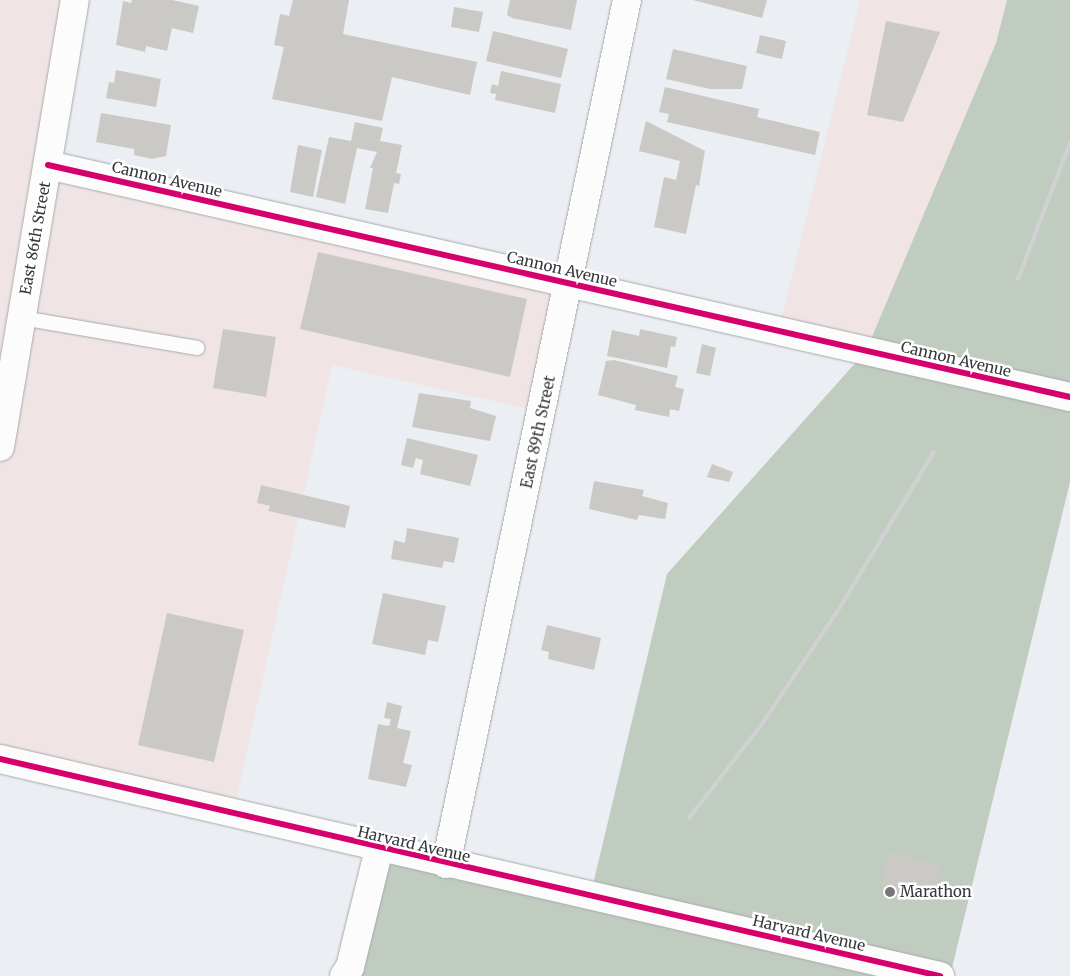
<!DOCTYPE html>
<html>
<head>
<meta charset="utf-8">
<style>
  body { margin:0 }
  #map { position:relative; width:1070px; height:976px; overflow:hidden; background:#ebeef2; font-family:Merriweather,serif }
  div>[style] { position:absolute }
  .industrial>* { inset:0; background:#f1e4e5 }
  .forest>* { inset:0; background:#c0ccbf }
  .building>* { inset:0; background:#cbc9c5 }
  .roads { filter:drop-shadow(0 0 1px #a7a9ac) drop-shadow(0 0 1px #a7a9ac) }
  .lane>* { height:14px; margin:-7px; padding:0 7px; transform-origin:7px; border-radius:7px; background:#fcfcfd }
  .street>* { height:28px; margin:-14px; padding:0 14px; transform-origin:14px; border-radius:14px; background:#fcfcfd }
  .secondary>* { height:28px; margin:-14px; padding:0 14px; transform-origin:14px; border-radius:14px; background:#fcfcfd }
  .rail>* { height:4px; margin:-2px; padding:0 2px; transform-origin:2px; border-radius:2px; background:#d1d1d3 }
  .cycleway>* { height:6px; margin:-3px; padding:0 3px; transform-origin:3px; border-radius:3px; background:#d6006c }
  .dots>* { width:14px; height:14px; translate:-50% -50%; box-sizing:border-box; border:2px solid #fff; border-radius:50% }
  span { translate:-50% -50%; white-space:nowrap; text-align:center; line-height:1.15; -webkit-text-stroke:5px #fff; paint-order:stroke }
  .street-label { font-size:15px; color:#37393c }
  .poi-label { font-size:15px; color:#37393c }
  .left { translate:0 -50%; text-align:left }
</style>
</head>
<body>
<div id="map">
  <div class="industrial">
    <div style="clip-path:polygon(0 0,75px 0,48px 165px,569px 284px,542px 412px,332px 365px,233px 814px,0 759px)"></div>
    <div style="clip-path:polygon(860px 0,1007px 0,996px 43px,866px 351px,778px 332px)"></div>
  </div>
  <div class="forest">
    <div style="clip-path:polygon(1007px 0,1070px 0,1070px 482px,950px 976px,344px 976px,379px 849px,590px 897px,667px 574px,866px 351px,996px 43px)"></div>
  </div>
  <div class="building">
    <div style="clip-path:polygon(132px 0,172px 0,199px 6px,193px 33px,172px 28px,167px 51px,146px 46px,145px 52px,116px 45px,123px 1px,131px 3px)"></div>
    <div style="clip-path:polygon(293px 0,349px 0,343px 34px,477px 62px,470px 95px,392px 77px,382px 121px,272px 99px,284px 47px,274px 45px,280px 14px,289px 16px)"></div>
    <div style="clip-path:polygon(510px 0,577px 0,571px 30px,512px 18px,507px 15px)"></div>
    <div style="clip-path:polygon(693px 0,767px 0,762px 18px)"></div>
    <div style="clip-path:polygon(454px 7px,483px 12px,479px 32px,451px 27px)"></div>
    <div style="clip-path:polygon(886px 21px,940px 32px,903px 122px,867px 115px)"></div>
    <div style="clip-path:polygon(493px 31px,568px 49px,561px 78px,486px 61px)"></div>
    <div style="clip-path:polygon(760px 35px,786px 41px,782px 59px,756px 53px)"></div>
    <div style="clip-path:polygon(673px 49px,747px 66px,742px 89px,710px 89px,666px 79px)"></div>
    <div style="clip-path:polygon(116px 70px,161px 79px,156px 107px,106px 98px,109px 82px,114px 83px)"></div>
    <div style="clip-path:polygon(501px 71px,561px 84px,555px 113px,495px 100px,496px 94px,490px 93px,492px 84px,498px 86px)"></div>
    <div style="clip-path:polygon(665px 87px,759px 109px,757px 117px,820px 132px,815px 155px,667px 122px,669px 114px,659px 112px)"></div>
    <div style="clip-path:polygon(101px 113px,171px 125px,166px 156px,152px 159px,134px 155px,134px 149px,96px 142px)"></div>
    <div style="clip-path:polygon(646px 121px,705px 151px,699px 186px,696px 185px,686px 234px,654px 227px,664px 177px,676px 180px,680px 161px,639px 151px)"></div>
    <div style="clip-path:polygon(355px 122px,383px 128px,380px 141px,402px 145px,396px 173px,401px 174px,399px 184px,394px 183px,388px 213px,365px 209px,373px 168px,370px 168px,377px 152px,357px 148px,345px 204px,316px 197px,329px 137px,351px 141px)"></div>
    <div style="clip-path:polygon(298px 145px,322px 150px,313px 197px,290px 192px)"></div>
    <div style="clip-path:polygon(318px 252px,527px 299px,510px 377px,300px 329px)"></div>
    <div style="clip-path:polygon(223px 329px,276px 337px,266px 397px,213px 388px)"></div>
    <div style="clip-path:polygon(640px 329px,677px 337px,675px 347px,671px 346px,667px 368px,607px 356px,612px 330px,639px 336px)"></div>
    <div style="clip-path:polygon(702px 344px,716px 348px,710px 376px,696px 373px)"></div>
    <div style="clip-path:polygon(614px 360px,678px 376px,675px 387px,684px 389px,679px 411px,670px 409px,669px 417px,635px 410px,636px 405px,598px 395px,606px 361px)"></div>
    <div style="clip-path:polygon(419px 393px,471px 401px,470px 408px,496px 416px,490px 441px,412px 427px)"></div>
    <div style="clip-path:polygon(407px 438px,478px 455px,470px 486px,420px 474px,423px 460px,416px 458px,413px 468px,401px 465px)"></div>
    <div style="clip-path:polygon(712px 464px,733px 472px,729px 482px,707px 477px)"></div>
    <div style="clip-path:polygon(594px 481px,644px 490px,642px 496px,668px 503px,665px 519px,639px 515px,637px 520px,589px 509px)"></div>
    <div style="clip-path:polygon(261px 485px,350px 506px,345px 528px,268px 511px,270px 506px,257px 503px)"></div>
    <div style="clip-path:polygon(407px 528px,459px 538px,454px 563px,444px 561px,442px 568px,391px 559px,394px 540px,405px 543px)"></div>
    <div style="clip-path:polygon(383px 593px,446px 606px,438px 642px,428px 640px,425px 655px,372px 644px)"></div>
    <div style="clip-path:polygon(167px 613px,244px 630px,214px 762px,138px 745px)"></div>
    <div style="clip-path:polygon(547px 625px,601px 638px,594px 670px,548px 659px,549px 652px,541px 650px)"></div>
    <div style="clip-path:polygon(387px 702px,402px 706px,397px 728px,411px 731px,403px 763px,412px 765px,406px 787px,368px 779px,378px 724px,389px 726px,391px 719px,384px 718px)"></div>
    <div style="clip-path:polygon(889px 853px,940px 865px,933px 898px,881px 887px)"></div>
  </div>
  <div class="roads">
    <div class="lane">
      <div style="left:22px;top:318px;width:178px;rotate:9.7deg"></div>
    </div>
    <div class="street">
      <div style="left:48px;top:165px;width:1048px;rotate:12.79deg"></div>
      <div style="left:0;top:447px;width:453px;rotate:-80.5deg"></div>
      <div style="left:446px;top:864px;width:883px;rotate:-78.17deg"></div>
      <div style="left:344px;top:976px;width:11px;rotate:-56deg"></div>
      <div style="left:350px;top:967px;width:122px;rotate:-76.2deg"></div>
    </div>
    <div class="secondary">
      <div style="left:0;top:759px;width:965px;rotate:13deg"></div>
    </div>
  </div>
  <div class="rail">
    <div style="left:1018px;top:279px;width:146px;rotate:-69.1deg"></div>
    <div style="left:689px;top:818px;width:119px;rotate:-52.2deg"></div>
    <div style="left:762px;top:724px;width:135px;rotate:-56.2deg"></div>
    <div style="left:837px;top:612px;width:187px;rotate:-58.8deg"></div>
  </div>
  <div class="cycleway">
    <div style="left:48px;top:165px;width:1048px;rotate:12.79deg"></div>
    <div style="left:0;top:759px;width:965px;rotate:13deg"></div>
  </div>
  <div class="dots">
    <div style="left:890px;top:892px;background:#76787c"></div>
  </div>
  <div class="street-label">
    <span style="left:167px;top:179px;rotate:13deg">Cannon Avenue</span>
    <span style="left:35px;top:238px;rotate:-80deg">East 86th Street</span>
    <span style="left:562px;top:269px;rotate:13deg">Cannon Avenue</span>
    <span style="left:956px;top:359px;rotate:13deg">Cannon Avenue</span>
    <span style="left:538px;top:432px;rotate:-78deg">East 89th Street</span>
    <span style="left:414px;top:844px;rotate:13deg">Harvard Avenue</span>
    <span style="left:809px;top:933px;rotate:13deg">Harvard Avenue</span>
  </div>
  <div class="poi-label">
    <span class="left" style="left:900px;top:892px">Marathon</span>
  </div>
</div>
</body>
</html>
